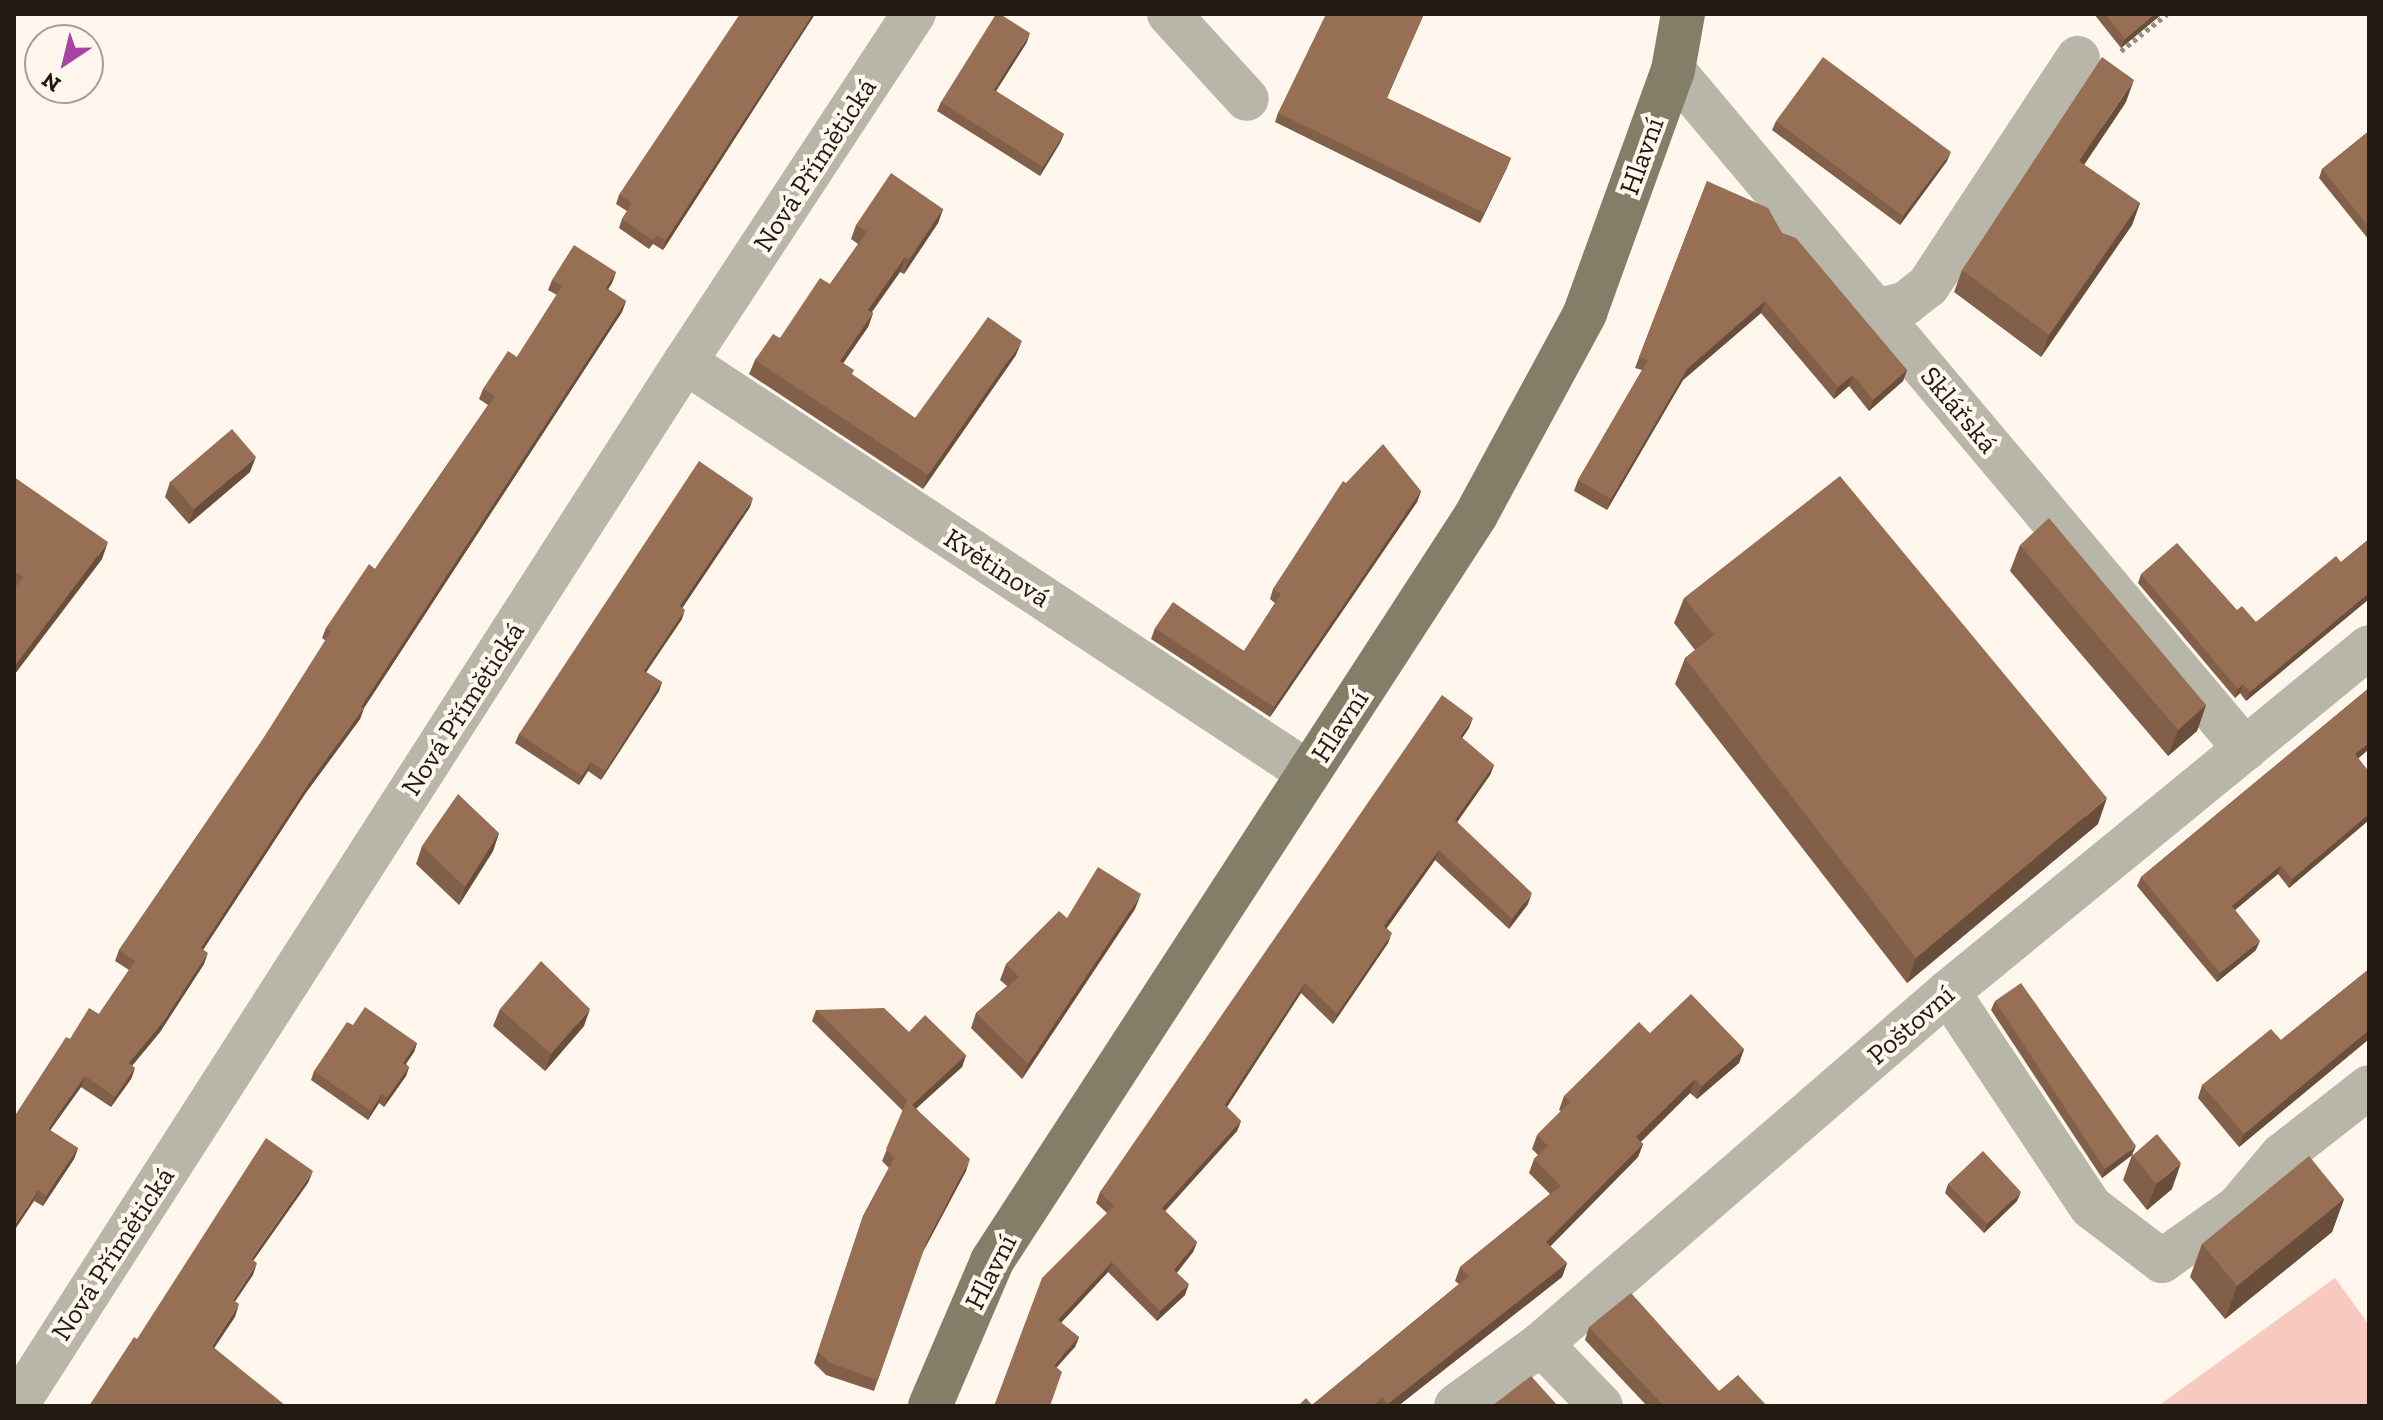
<!DOCTYPE html>
<html>
<head>
<meta charset="utf-8">
<style>
  body { margin:0 }
  #map { position:relative; width:2383px; height:1420px; overflow:hidden; background:#fff7ed; font-family:"Zilla Slab",serif }
  div>[style] { position:absolute }
  .green>* { inset:0; background:#f8c9be }
  .path>* { height:5px; margin-top:-2.5px; transform-origin:0; background:repeating-linear-gradient(90deg,#948c83 0 4px,transparent 0 8px) }
  .minor>* { height:44px; margin:-22px; padding:0 22px; transform-origin:22px; border-radius:22px; background:#b8b6a9 }
  .major>* { height:44px; margin:-22px; padding:0 22px; transform-origin:22px; border-radius:22px; background:#827e67 }
  .wall>* { inset:0; background:#815f48 }
  .shaded-wall>* { inset:0; background:#694e3b }
  .building>* { inset:0; background:#966f54 }
  span { translate:-50% -50%; white-space:nowrap; text-align:center; line-height:1.15; -webkit-text-stroke:8px #fff7ed; paint-order:stroke }
  .street-label { font-size:28px; color:#211a11 }
  .frame { position:absolute; inset:0; border:16px solid #211a11; pointer-events:none }
  .north { position:absolute; left:24px; top:24px; width:80px; height:80px; box-sizing:border-box; background:#fff7ed; border:2px solid #a69f95; border-radius:50%; rotate:215deg; font-size:22px; font-weight:700; line-height:32px; text-align:center; color:#211a11 }
  .north::after { content:''; display:block; margin:auto; width:28px; height:36px; background:#a942a4; clip-path:polygon(50% 0,100% 100%,50% 72%,0 100%) }
</style>
</head>
<body>
<div id="map">
  <div class="green">
    <div style="clip-path:polygon(2335px 1278px,2369px 1325px,2369px 1406px,2158px 1406px)"></div>
  </div>
  <div class="path">
    <div style="left:2121px;top:51px;width:59px;rotate:-38.8deg"></div>
  </div>
  <div class="minor">
    <div style="left:1169px;top:14px;width:115px;rotate:47.5deg"></div>
    <div style="left:1673px;top:70px;width:888px;rotate:49.89deg"></div>
    <div style="left:1875px;top:311px;width:32px;rotate:-14deg"></div>
    <div style="left:1906px;top:303px;width:28px;rotate:-38deg"></div>
    <div style="left:1928px;top:286px;width:273px;rotate:-56.7deg"></div>
    <div style="left:685px;top:362px;width:747px;rotate:33.37deg"></div>
    <div style="left:1948px;top:992px;width:258px;rotate:56.4deg"></div>
    <div style="left:2091px;top:1207px;width:89px;rotate:37.3deg"></div>
    <div style="left:2162px;top:1261px;width:93px;rotate:-35.4deg"></div>
    <div style="left:2238px;top:1207px;width:68px;rotate:-49.8deg"></div>
    <div style="left:2282px;top:1155px;width:110px;rotate:-38deg"></div>
    <div style="left:1541px;top:1344px;width:86px;rotate:45.9deg"></div>
    <div style="left:16px;top:1406px;width:1240px;rotate:-57.35deg"></div>
    <div style="left:685px;top:362px;width:417px;rotate:-56.7deg"></div>
    <div style="left:1456px;top:1406px;width:105px;rotate:-36.1deg"></div>
    <div style="left:1541px;top:1344px;width:538px;rotate:-40.86deg"></div>
    <div style="left:1948px;top:992px;width:544px;rotate:-39.33deg"></div>
  </div>
  <div class="major">
    <div style="left:930px;top:1406px;width:158px;rotate:-66.8deg"></div>
    <div style="left:992px;top:1261px;width:889px;rotate:-57.02deg"></div>
    <div style="left:1476px;top:515px;width:230px;rotate:-61.6deg"></div>
    <div style="left:1585px;top:313px;width:258px;rotate:-70.1deg"></div>
    <div style="left:1673px;top:70px;width:57px;rotate:-79.9deg"></div>
  </div>
  <div class="wall">
    <div style="clip-path:polygon(738px 14px,815px 14px,663px 250px,653px 244px,649px 249px,619px 228px,622px 219px,627px 211px,616px 204px,619px 195px,739px 16px)"></div>
    <div style="clip-path:polygon(1424px 14px,1387px 98px,1511px 158px,1480px 223px,1275px 122px,1278px 113px)"></div>
    <div style="clip-path:polygon(2094px 14px,2162px 14px,2121px 48px)"></div>
    <div style="clip-path:polygon(1027px 42px,996px 91px,1064px 134px,1060px 143px,1040px 176px,937px 111px,941px 102px)"></div>
    <div style="clip-path:polygon(2126px 102px,2084px 165px,2140px 203px,2132px 225px,2041px 357px,1954px 292px,1962px 270px)"></div>
    <div style="clip-path:polygon(1776px 121px,1947px 161px,1900px 225px,1772px 130px)"></div>
    <div style="clip-path:polygon(2369px 131px,2369px 240px,2319px 178px,2322px 169px)"></div>
    <div style="clip-path:polygon(1707px 181px,1782px 233px,1907px 370px,1903px 381px,1869px 411px,1849px 386px,1834px 399px,1761px 313px,1683px 380px,1607px 510px,1574px 491px,1578px 480px,1642px 370px,1635px 368px)"></div>
    <div style="clip-path:polygon(943px 209px,938px 223px,904px 274px,900px 272px,872px 312px,873px 313px,868px 327px,843px 363px,852px 375px,915px 418px,1016px 355px,923px 489px,749px 374px,755px 360px,780px 338px,830px 284px,858px 244px,851px 239px,856px 225px)"></div>
    <div style="clip-path:polygon(616px 272px,612px 283px,608px 289px,626px 301px,622px 312px,364px 708px,360px 719px,305px 794px,203px 950px,204px 964px,160px 1032px,132px 1066px,135px 1068px,131px 1079px,111px 1107px,81px 1087px,50px 1130px,78px 1148px,74px 1159px,43px 1206px,34px 1201px,70px 1039px,99px 1014px,129px 970px,115px 961px,119px 950px,263px 739px,326px 641px,322px 638px,326px 628px,375px 569px,488px 405px,479px 399px,483px 389px,517px 357px,557px 295px,548px 290px,552px 280px)"></div>
    <div style="clip-path:polygon(250px 472px,189px 524px,165px 497px,170px 482px)"></div>
    <div style="clip-path:polygon(14px 477px,102px 559px,14px 675px)"></div>
    <div style="clip-path:polygon(1346px 483px,1421px 491px,1417px 502px,1270px 717px,1151px 639px,1155px 628px,1244px 651px,1275px 603px,1270px 599px,1273px 589px)"></div>
    <div style="clip-path:polygon(750px 507px,682px 608px,682px 619px,646px 672px,662px 682px,659px 691px,601px 780px,588px 771px,579px 785px,515px 743px,519px 734px)"></div>
    <div style="clip-path:polygon(2369px 539px,2369px 599px,2246px 701px,2240px 693px,2235px 698px,2138px 583px,2141px 574px,2237px 610px,2256px 622px,2341px 562px)"></div>
    <div style="clip-path:polygon(2020px 545px,2206px 705px,2197px 731px,2168px 756px,2010px 571px)"></div>
    <div style="clip-path:polygon(1684px 598px,2098px 824px,1907px 983px,1675px 684px,1685px 658px,1695px 650px,1674px 623px)"></div>
    <div style="clip-path:polygon(2369px 688px,2369px 749px,2358px 758px,2369px 772px,2369px 820px,2289px 888px,2278px 874px,2235px 910px,2256px 950px,2217px 982px,2137px 886px,2141px 877px)"></div>
    <div style="clip-path:polygon(1469px 728px,1462px 738px,1494px 765px,1490px 775px,1457px 822px,1528px 904px,1509px 929px,1435px 860px,1387px 928px,1388px 943px,1333px 1024px,1301px 993px,1227px 1107px,1241px 1121px,1237px 1131px,1165px 1211px,1197px 1242px,1193px 1252px,1177px 1273px,1185px 1295px,1157px 1321px,1108px 1272px,1061px 1323px,1079px 1337px,1075px 1347px,994px 1406px,1107px 1213px,1096px 1203px,1100px 1192px)"></div>
    <div style="clip-path:polygon(499px 833px,493px 851px,459px 905px,416px 864px,422px 846px)"></div>
    <div style="clip-path:polygon(1135px 909px,1022px 1079px,971px 1028px,976px 1013px,1007px 986px,1000px 980px,1006px 964px,1067px 918px)"></div>
    <div style="clip-path:polygon(2369px 969px,2369px 1039px,2239px 1147px,2198px 1098px,2202px 1085px,2281px 1040px)"></div>
    <div style="clip-path:polygon(1995px 1001px,2133px 1155px,2172px 1189px,2147px 1210px,2123px 1180px,2132px 1155px,2102px 1178px,1991px 1010px)"></div>
    <div style="clip-path:polygon(500px 1009px,584px 1026px,545px 1071px,493px 1026px)"></div>
    <div style="clip-path:polygon(816px 1010px,909px 1032px,966px 1055px,962px 1067px,916px 1108px,966px 1171px,923px 1251px,874px 1391px,826px 1375px,814px 1363px,863px 1216px,889px 1168px,882px 1161px,903px 1111px,812px 1021px)"></div>
    <div style="clip-path:polygon(353px 1025px,417px 1043px,414px 1052px,406px 1064px,409px 1067px,406px 1076px,384px 1107px,379px 1103px,368px 1120px,311px 1080px,314px 1071px)"></div>
    <div style="clip-path:polygon(1650px 1033px,1744px 1049px,1739px 1063px,1697px 1099px,1690px 1093px,1641px 1142px,1643px 1144px,1638px 1157px,1550px 1246px,1567px 1263px,1562px 1277px,1398px 1406px,1298px 1406px,1312px 1405px,1459px 1284px,1455px 1281px,1460px 1267px,1550px 1194px,1529px 1173px,1534px 1159px,1538px 1155px,1532px 1149px,1537px 1135px,1561px 1111px,1559px 1110px,1564px 1096px)"></div>
    <div style="clip-path:polygon(1948px 1184px,2017px 1201px,1984px 1233px,1945px 1193px)"></div>
    <div style="clip-path:polygon(2344px 1199px,2332px 1232px,2225px 1319px,2190px 1277px,2202px 1244px)"></div>
    <div style="clip-path:polygon(1589px 1327px,1719px 1391px,1767px 1406px,1647px 1406px,1585px 1340px)"></div>
  </div>
  <div class="shaded-wall">
    <div style="clip-path:polygon(813px 14px,815px 14px,663px 250px,666px 240px)"></div>
    <div style="clip-path:polygon(2155px 14px,2162px 14px,2121px 48px,2125px 39px)"></div>
    <div style="clip-path:polygon(1030px 33px,1027px 42px,991px 99px,994px 90px)"></div>
    <div style="clip-path:polygon(2134px 80px,2126px 102px,2071px 184px,2079px 161px)"></div>
    <div style="clip-path:polygon(1064px 134px,1060px 143px,1040px 176px,1043px 167px)"></div>
    <div style="clip-path:polygon(1951px 152px,1947px 161px,1900px 225px,1903px 216px)"></div>
    <div style="clip-path:polygon(1511px 158px,1507px 168px,1480px 223px,1484px 213px)"></div>
    <div style="clip-path:polygon(2140px 203px,2132px 225px,2041px 357px,2049px 335px)"></div>
    <div style="clip-path:polygon(943px 209px,938px 223px,904px 274px,909px 260px)"></div>
    <div style="clip-path:polygon(905px 257px,900px 272px,863px 324px,868px 310px)"></div>
    <div style="clip-path:polygon(616px 272px,612px 283px,602px 299px,606px 288px)"></div>
    <div style="clip-path:polygon(626px 301px,622px 312px,360px 714px,364px 708px,360px 719px,305px 794px,197px 959px,201px 948px,309px 783px,361px 707px)"></div>
    <div style="clip-path:polygon(1765px 301px,1761px 313px,1683px 380px,1607px 510px,1611px 499px,1687px 369px)"></div>
    <div style="clip-path:polygon(873px 313px,868px 327px,835px 375px,840px 361px)"></div>
    <div style="clip-path:polygon(1022px 341px,1016px 355px,923px 489px,928px 475px)"></div>
    <div style="clip-path:polygon(1907px 370px,1903px 381px,1869px 411px,1873px 400px)"></div>
    <div style="clip-path:polygon(1853px 375px,1849px 386px,1834px 399px,1838px 387px)"></div>
    <div style="clip-path:polygon(256px 457px,250px 472px,189px 524px,194px 509px)"></div>
    <div style="clip-path:polygon(1421px 491px,1417px 502px,1270px 717px,1274px 707px)"></div>
    <div style="clip-path:polygon(753px 498px,750px 507px,677px 616px,680px 606px)"></div>
    <div style="clip-path:polygon(108px 542px,102px 559px,14px 675px,14px 667px)"></div>
    <div style="clip-path:polygon(2369px 593px,2369px 599px,2246px 701px,2250px 692px)"></div>
    <div style="clip-path:polygon(685px 610px,682px 619px,641px 680px,644px 671px)"></div>
    <div style="clip-path:polygon(662px 682px,659px 691px,601px 780px,605px 771px)"></div>
    <div style="clip-path:polygon(2243px 684px,2240px 693px,2235px 698px,2238px 689px)"></div>
    <div style="clip-path:polygon(2206px 705px,2197px 731px,2168px 756px,2178px 730px)"></div>
    <div style="clip-path:polygon(1473px 718px,1469px 728px,1456px 747px,1460px 736px)"></div>
    <div style="clip-path:polygon(2369px 743px,2369px 749px,2352px 764px,2355px 754px)"></div>
    <div style="clip-path:polygon(591px 762px,588px 771px,579px 785px,582px 776px)"></div>
    <div style="clip-path:polygon(1494px 765px,1490px 775px,1451px 831px,1455px 820px)"></div>
    <div style="clip-path:polygon(2107px 798px,2098px 824px,1907px 983px,1916px 958px)"></div>
    <div style="clip-path:polygon(2369px 814px,2369px 820px,2289px 888px,2292px 879px)"></div>
    <div style="clip-path:polygon(499px 833px,493px 851px,459px 905px,465px 887px)"></div>
    <div style="clip-path:polygon(1439px 850px,1435px 860px,1381px 936px,1384px 926px)"></div>
    <div style="clip-path:polygon(2281px 865px,2278px 874px,2229px 915px,2232px 906px)"></div>
    <div style="clip-path:polygon(1532px 893px,1528px 904px,1509px 929px,1512px 919px)"></div>
    <div style="clip-path:polygon(1141px 894px,1135px 909px,1022px 1079px,1028px 1064px)"></div>
    <div style="clip-path:polygon(1392px 933px,1388px 943px,1333px 1024px,1337px 1014px)"></div>
    <div style="clip-path:polygon(2260px 941px,2256px 950px,2217px 982px,2220px 973px)"></div>
    <div style="clip-path:polygon(208px 953px,204px 964px,160px 1032px,125px 1074px,129px 1063px)"></div>
    <div style="clip-path:polygon(1305px 983px,1301px 993px,1221px 1116px,1225px 1105px)"></div>
    <div style="clip-path:polygon(590px 1009px,584px 1026px,545px 1071px,551px 1054px)"></div>
    <div style="clip-path:polygon(2369px 1030px,2369px 1039px,2239px 1147px,2244px 1134px)"></div>
    <div style="clip-path:polygon(417px 1043px,414px 1052px,400px 1072px,403px 1063px)"></div>
    <div style="clip-path:polygon(1744px 1049px,1739px 1063px,1697px 1099px,1702px 1086px)"></div>
    <div style="clip-path:polygon(966px 1055px,962px 1067px,908px 1116px,912px 1105px)"></div>
    <div style="clip-path:polygon(409px 1067px,406px 1076px,384px 1107px,387px 1098px)"></div>
    <div style="clip-path:polygon(135px 1068px,131px 1079px,111px 1107px,115px 1097px)"></div>
    <div style="clip-path:polygon(85px 1076px,81px 1087px,44px 1139px,48px 1129px)"></div>
    <div style="clip-path:polygon(1695px 1079px,1690px 1093px,1631px 1151px,1636px 1137px)"></div>
    <div style="clip-path:polygon(382px 1094px,379px 1103px,368px 1120px,371px 1111px)"></div>
    <div style="clip-path:polygon(1241px 1121px,1237px 1131px,1158px 1219px,1162px 1208px)"></div>
    <div style="clip-path:polygon(1643px 1144px,1638px 1157px,1541px 1256px,1546px 1242px)"></div>
    <div style="clip-path:polygon(2136px 1146px,2132px 1155px,2102px 1178px,2105px 1169px)"></div>
    <div style="clip-path:polygon(78px 1148px,74px 1159px,43px 1206px,46px 1196px)"></div>
    <div style="clip-path:polygon(970px 1159px,966px 1171px,923px 1252px,927px 1241px)"></div>
    <div style="clip-path:polygon(2181px 1163px,2172px 1189px,2147px 1210px,2156px 1184px)"></div>
    <div style="clip-path:polygon(313px 1171px,308px 1183px,246px 1271px,251px 1259px)"></div>
    <div style="clip-path:polygon(38px 1190px,34px 1201px,14px 1231px,14px 1226px)"></div>
    <div style="clip-path:polygon(2021px 1192px,2017px 1201px,1984px 1233px,1987px 1224px)"></div>
    <div style="clip-path:polygon(2344px 1199px,2332px 1232px,2225px 1319px,2237px 1286px)"></div>
    <div style="clip-path:polygon(1197px 1242px,1193px 1252px,1170px 1280px,1174px 1270px)"></div>
    <div style="clip-path:polygon(1112px 1262px,1108px 1272px,1054px 1330px,1058px 1320px)"></div>
    <div style="clip-path:polygon(257px 1263px,253px 1275px,228px 1312px,233px 1300px)"></div>
    <div style="clip-path:polygon(1567px 1263px,1562px 1277px,1398px 1406px,1387px 1406px,1388px 1404px)"></div>
    <div style="clip-path:polygon(1189px 1284px,1185px 1295px,1157px 1321px,1160px 1311px)"></div>
    <div style="clip-path:polygon(239px 1304px,235px 1317px,207px 1359px,212px 1346px)"></div>
    <div style="clip-path:polygon(1079px 1337px,1075px 1347px,1050px 1375px,1054px 1365px)"></div>
  </div>
  <div class="building">
    <div style="clip-path:polygon(740px 14px,813px 14px,666px 240px,657px 235px,652px 240px,622px 219px,632px 203px,619px 195px)"></div>
    <div style="clip-path:polygon(996px 14px,1000px 14px,1030px 33px,994px 90px,1064px 134px,1043px 167px,941px 102px)"></div>
    <div style="clip-path:polygon(1326px 14px,1423px 14px,1387px 98px,1511px 158px,1484px 213px,1278px 113px)"></div>
    <div style="clip-path:polygon(2105px 14px,2155px 14px,2125px 39px)"></div>
    <div style="clip-path:polygon(1823px 57px,1951px 152px,1903px 216px,1776px 121px)"></div>
    <div style="clip-path:polygon(2102px 57px,2134px 80px,2079px 161px,2140px 203px,2049px 335px,1962px 270px)"></div>
    <div style="clip-path:polygon(2369px 131px,2369px 227px,2322px 169px)"></div>
    <div style="clip-path:polygon(891px 173px,943px 209px,909px 260px,905px 257px,868px 310px,873px 313px,840px 361px,854px 370px,852px 374px,915px 418px,988px 317px,1022px 341px,928px 475px,755px 360px,773px 334px,780px 338px,820px 278px,830px 284px,867px 232px,856px 225px)"></div>
    <div style="clip-path:polygon(1707px 181px,1768px 208px,1782px 233px,1796px 238px,1907px 370px,1873px 400px,1853px 375px,1838px 387px,1765px 301px,1687px 369px,1611px 499px,1578px 480px,1648px 360px,1639px 357px)"></div>
    <div style="clip-path:polygon(574px 245px,616px 272px,606px 288px,626px 301px,361px 707px,364px 708px,309px 783px,201px 948px,208px 953px,164px 1021px,129px 1063px,135px 1068px,115px 1097px,85px 1076px,48px 1129px,78px 1148px,46px 1196px,38px 1190px,14px 1226px,14px 1117px,66px 1037px,70px 1039px,89px 1008px,99px 1014px,135px 961px,119px 950px,263px 739px,331px 631px,326px 628px,369px 564px,375px 569px,495px 396px,483px 389px,508px 351px,517px 357px,562px 286px,552px 280px)"></div>
    <div style="clip-path:polygon(232px 429px,256px 457px,194px 509px,170px 482px)"></div>
    <div style="clip-path:polygon(1383px 444px,1421px 491px,1274px 707px,1155px 628px,1173px 602px,1244px 651px,1281px 594px,1273px 589px,1343px 481px,1346px 483px)"></div>
    <div style="clip-path:polygon(699px 461px,753px 498px,680px 606px,685px 610px,644px 671px,662px 682px,605px 771px,591px 762px,582px 776px,519px 734px)"></div>
    <div style="clip-path:polygon(1840px 476px,2107px 798px,1916px 958px,1685px 658px,1714px 635px,1684px 598px)"></div>
    <div style="clip-path:polygon(14px 477px,108px 542px,14px 667px,14px 589px,23px 577px,14px 571px)"></div>
    <div style="clip-path:polygon(2049px 518px,2206px 705px,2178px 730px,2020px 545px)"></div>
    <div style="clip-path:polygon(2369px 539px,2369px 593px,2250px 692px,2243px 684px,2238px 689px,2141px 574px,2177px 543px,2237px 610px,2242px 606px,2256px 622px,2336px 556px,2341px 562px)"></div>
    <div style="clip-path:polygon(2369px 688px,2369px 743px,2355px 754px,2369px 772px,2369px 814px,2292px 879px,2281px 865px,2232px 906px,2260px 941px,2220px 973px,2141px 877px)"></div>
    <div style="clip-path:polygon(1442px 695px,1473px 718px,1460px 736px,1494px 765px,1455px 820px,1532px 893px,1512px 919px,1439px 850px,1384px 926px,1392px 933px,1337px 1014px,1305px 983px,1225px 1105px,1241px 1121px,1162px 1208px,1197px 1242px,1174px 1270px,1189px 1284px,1160px 1311px,1112px 1262px,1058px 1320px,1079px 1337px,1054px 1365px,1062px 1372px,1050px 1406px,994px 1406px,1042px 1278px,1114px 1206px,1100px 1192px)"></div>
    <div style="clip-path:polygon(458px 794px,499px 833px,465px 887px,422px 846px)"></div>
    <div style="clip-path:polygon(1098px 867px,1141px 894px,1028px 1064px,976px 1013px,1019px 977px,1006px 964px,1059px 911px,1067px 918px)"></div>
    <div style="clip-path:polygon(541px 961px,590px 1009px,551px 1054px,500px 1009px)"></div>
    <div style="clip-path:polygon(2369px 969px,2369px 1030px,2244px 1134px,2202px 1085px,2271px 1029px,2281px 1040px)"></div>
    <div style="clip-path:polygon(2021px 983px,2136px 1146px,2105px 1169px,1995px 1001px)"></div>
    <div style="clip-path:polygon(1691px 994px,1744px 1049px,1702px 1086px,1695px 1079px,1636px 1137px,1643px 1144px,1546px 1242px,1567px 1263px,1388px 1404px,1382px 1397px,1373px 1406px,1298px 1406px,1306px 1398px,1312px 1405px,1469px 1276px,1460px 1267px,1561px 1186px,1534px 1159px,1548px 1146px,1537px 1135px,1570px 1102px,1564px 1096px,1639px 1022px,1650px 1033px)"></div>
    <div style="clip-path:polygon(365px 1007px,417px 1043px,403px 1063px,409px 1067px,387px 1098px,382px 1094px,371px 1111px,314px 1071px,347px 1022px,353px 1025px)"></div>
    <div style="clip-path:polygon(884px 1008px,909px 1032px,925px 1015px,966px 1055px,912px 1105px,970px 1159px,927px 1241px,878px 1380px,830px 1363px,818px 1352px,863px 1216px,894px 1158px,886px 1149px,907px 1100px,816px 1010px)"></div>
    <div style="clip-path:polygon(2157px 1134px,2181px 1163px,2156px 1184px,2133px 1155px)"></div>
    <div style="clip-path:polygon(266px 1138px,313px 1171px,251px 1259px,257px 1263px,233px 1300px,239px 1304px,212px 1346px,286px 1406px,89px 1406px,134px 1337px,137px 1339px)"></div>
    <div style="clip-path:polygon(1983px 1151px,2021px 1192px,1987px 1224px,1948px 1184px)"></div>
    <div style="clip-path:polygon(2309px 1156px,2344px 1199px,2237px 1286px,2202px 1244px)"></div>
    <div style="clip-path:polygon(1631px 1293px,1719px 1391px,1738px 1375px,1767px 1406px,1664px 1406px,1589px 1327px)"></div>
    <div style="clip-path:polygon(1531px 1376px,1558px 1406px,1492px 1406px)"></div>
  </div>
  <div class="street-label">
    <span style="left:1642px;top:156px;rotate:-70deg">Hlavní</span>
    <span style="left:815px;top:165px;rotate:-57deg">Nová Přímětická</span>
    <span style="left:1959px;top:410px;rotate:50deg">Sklářská</span>
    <span style="left:997px;top:568px;rotate:33deg">Květinová</span>
    <span style="left:463px;top:709px;rotate:-57deg">Nová Přímětická</span>
    <span style="left:1340px;top:726px;rotate:-57deg">Hlavní</span>
    <span style="left:1911px;top:1025px;rotate:-41deg">Poštovní</span>
    <span style="left:113px;top:1254px;rotate:-57deg">Nová Přímětická</span>
    <span style="left:991px;top:1272px;rotate:-63deg">Hlavní</span>
  </div>
  <div class="frame"></div>
  <div class="north">N</div>
</div>
</body>
</html>
